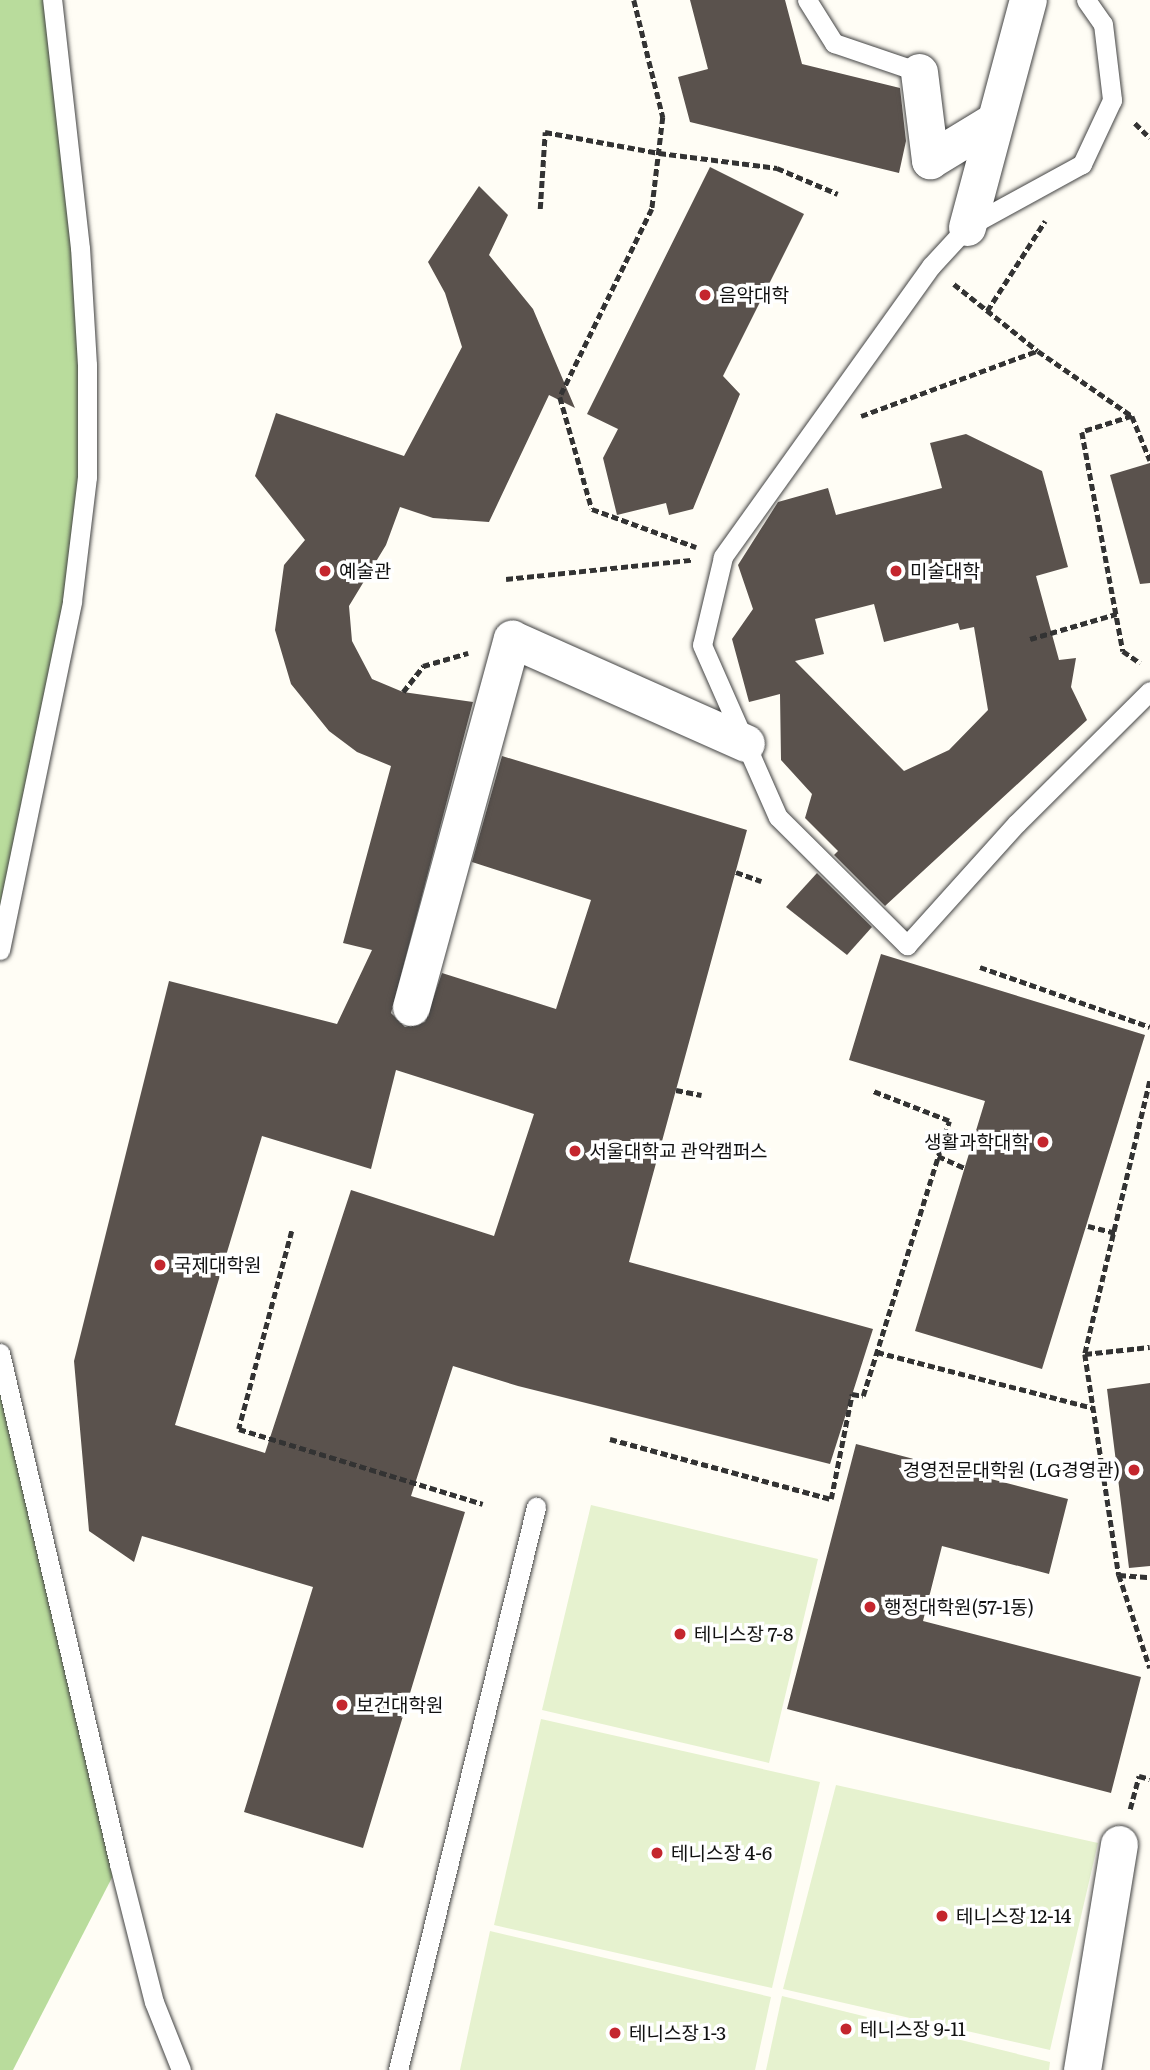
<!DOCTYPE html>
<html>
<head>
<meta charset="utf-8">
<style>
  body { margin:0 }
  #map { position:relative; width:1150px; height:2070px; overflow:hidden; background:#fffdf5; font-family:Literata,"Noto Sans KR",serif }
  div>[style] { position:absolute }
  .forest>* { inset:0; background:#b9dc9c }
  .pitch>* { inset:0; background:#e6f2cf }
  .building>* { inset:0; background:#5a524d }
  .path>* { height:4.5px; margin-top:-2.25px; transform-origin:0; background:repeating-linear-gradient(90deg,#333 0 7px,transparent 0 10.5px) }
  .roads { filter:drop-shadow(0 0 2px #444) drop-shadow(0 0 2px #444) }
  .lane>* { height:19px; margin:-9.5px; padding:0 9.5px; transform-origin:9.5px; border-radius:9.5px; background:#fff }
  .street>* { height:37px; margin:-18.5px; padding:0 18.5px; transform-origin:18.5px; border-radius:18.5px; background:#fff }
  .dots>* { width:19px; height:19px; translate:-50% -50%; box-sizing:border-box; border:4px solid #fff; border-radius:50% }
  span { translate:-50% -50%; white-space:nowrap; text-align:center; line-height:1.15; -webkit-text-stroke:7px #fff; paint-order:stroke }
  .poi-label { font-size:19px; color:#111 }
  .left { translate:0 -50%; text-align:left }
  .right { translate:-100% -50%; text-align:right }
</style>
</head>
<body>
<div id="map">
  <div class="forest">
    <div style="clip-path:polygon(0 0,52px 0,80px 248px,87px 477px,0 950px)"></div>
    <div style="clip-path:polygon(0 1353px,119px 1864px,13px 2070px,0 2070px)"></div>
  </div>
  <div class="pitch">
    <div style="clip-path:polygon(591px 1505px,818px 1559px,769px 1763px,542px 1710px)"></div>
    <div style="clip-path:polygon(541px 1719px,820px 1782px,772px 1988px,494px 1925px)"></div>
    <div style="clip-path:polygon(836px 1785px,1098px 1843px,1050px 2050px,783px 1989px)"></div>
    <div style="clip-path:polygon(490px 1931px,771px 1997px,755px 2070px,460px 2070px)"></div>
    <div style="clip-path:polygon(782px 1996px,1050px 2062px,1049px 2070px,766px 2070px)"></div>
  </div>
  <div class="building">
    <div style="clip-path:polygon(690px 0,785px 0,802px 64px,900px 88px,906px 141px,899px 173px,690px 122px,678px 77px,708px 69px)"></div>
    <div style="clip-path:polygon(710px 167px,804px 214px,723px 376px,740px 394px,693px 509px,669px 515px,666px 503px,617px 515px,603px 458px,618px 429px,587px 414px)"></div>
    <div style="clip-path:polygon(evenodd,479px 186px,508px 215px,489px 255px,533px 309px,575px 408px,549px 395px,489px 522px,433px 518px,400px 507px,386px 545px,349px 606px,352px 641px,372px 679px,403px 692px,473px 702px,391px 1013px,405px 1027px,425px 1022px,442px 973px,556px 1009px,591px 900px,472px 862px,502px 756px,747px 830px,629px 1262px,873px 1329px,830px 1464px,518px 1386px,453px 1366px,411px 1496px,465px 1512px,363px 1848px,244px 1812px,313px 1587px,142px 1536px,134px 1562px,89px 1531px,74px 1361px,169px 981px,337px 1024px,372px 950px,343px 943px,391px 766px,357px 752px,329px 731px,291px 684px,275px 630px,284px 565px,305px 540px,255px 476px,276px 413px,404px 456px,462px 347px,445px 293px,428px 262px,479px 186px,396px 1070px,534px 1114px,494px 1236px,351px 1190px,265px 1453px,175px 1425px,262px 1136px,371px 1169px,396px 1070px)"></div>
    <div style="clip-path:polygon(evenodd,966px 434px,1042px 471px,1068px 567px,1036px 576px,1059px 660px,1076px 658px,1071px 687px,1087px 720px,885px 906px,834px 855px,838px 851px,805px 818px,812px 794px,781px 760px,780px 694px,749px 702px,732px 639px,753px 609px,738px 565px,778px 502px,828px 488px,836px 515px,942px 488px,930px 443px,966px 434px,874px 604px,884px 642px,958px 623px,960px 630px,974px 627px,988px 710px,949px 750px,904px 771px,795px 661px,824px 654px,815px 619px,874px 604px)"></div>
    <div style="clip-path:polygon(1150px 463px,1150px 583px,1140px 584px,1110px 475px)"></div>
    <div style="clip-path:polygon(817px 873px,872px 927px,847px 955px,786px 907px)"></div>
    <div style="clip-path:polygon(881px 954px,1145px 1035px,1042px 1369px,915px 1331px,985px 1101px,849px 1060px)"></div>
    <div style="clip-path:polygon(1150px 1383px,1150px 1566px,1129px 1568px,1107px 1389px)"></div>
    <div style="clip-path:polygon(856px 1444px,1068px 1499px,1049px 1574px,942px 1546px,923px 1621px,1141px 1677px,1111px 1793px,787px 1709px)"></div>
  </div>
  <div class="path">
    <div style="left:634px;top:0;width:121px;rotate:76.1deg"></div>
    <div style="left:663px;top:117px;width:93px;rotate:96.8deg"></div>
    <div style="left:652px;top:209px;width:209px;rotate:116.1deg"></div>
    <div style="left:560px;top:397px;width:116px;rotate:74.1deg"></div>
    <div style="left:592px;top:509px;width:111px;rotate:20.1deg"></div>
    <div style="left:1135px;top:123px;width:21px;rotate:45deg"></div>
    <div style="left:540px;top:209px;width:77px;rotate:-86.3deg"></div>
    <div style="left:545px;top:132px;width:116px;rotate:10.4deg"></div>
    <div style="left:659px;top:153px;width:119px;rotate:7.2deg"></div>
    <div style="left:777px;top:168px;width:66px;rotate:23.1deg"></div>
    <div style="left:954px;top:284px;width:107px;rotate:38.6deg"></div>
    <div style="left:1038px;top:351px;width:114px;rotate:34.7deg"></div>
    <div style="left:1132px;top:416px;width:48px;rotate:67.8deg"></div>
    <div style="left:987px;top:311px;width:107px;rotate:-57.2deg"></div>
    <div style="left:861px;top:416px;width:188px;rotate:-20.3deg"></div>
    <div style="left:1132px;top:416px;width:52px;rotate:162.3deg"></div>
    <div style="left:1082px;top:432px;width:223px;rotate:79.4deg"></div>
    <div style="left:1123px;top:651px;width:21px;rotate:35deg"></div>
    <div style="left:506px;top:579px;width:186px;rotate:-5.9deg"></div>
    <div style="left:1030px;top:639px;width:90px;rotate:-16.2deg"></div>
    <div style="left:403px;top:692px;width:33px;rotate:-52deg"></div>
    <div style="left:423px;top:666px;width:47px;rotate:-16.1deg"></div>
    <div style="left:736px;top:872px;width:27px;rotate:20deg"></div>
    <div style="left:980px;top:967px;width:180px;rotate:19.4deg"></div>
    <div style="left:1150px;top:1081px;width:281px;rotate:103.4deg"></div>
    <div style="left:1085px;top:1354px;width:224px;rotate:81.3deg"></div>
    <div style="left:1119px;top:1575px;width:98px;rotate:71.6deg"></div>
    <div style="left:676px;top:1090px;width:26px;rotate:11deg"></div>
    <div style="left:938px;top:1156px;width:30px;rotate:24deg"></div>
    <div style="left:1088px;top:1226px;width:29px;rotate:14deg"></div>
    <div style="left:292px;top:1231px;width:205px;rotate:105deg"></div>
    <div style="left:239px;top:1429px;width:255px;rotate:17.1deg"></div>
    <div style="left:877px;top:1352px;width:224px;rotate:14.5deg"></div>
    <div style="left:1085px;top:1354px;width:65px;rotate:-6.1deg"></div>
    <div style="left:610px;top:1439px;width:229px;rotate:15.2deg"></div>
    <div style="left:831px;top:1499px;width:107px;rotate:-78.7deg"></div>
    <div style="left:852px;top:1394px;width:11px;rotate:10deg"></div>
    <div style="left:863px;top:1396px;width:288px;rotate:-72.6deg"></div>
    <div style="left:949px;top:1121px;width:83px;rotate:-158.7deg"></div>
    <div style="left:1119px;top:1575px;width:31px;rotate:4deg"></div>
    <div style="left:1130px;top:1809px;width:34px;rotate:-75deg"></div>
    <div style="left:1139px;top:1776px;width:11px;rotate:15deg"></div>
  </div>
  <div class="roads">
    <div class="lane">
      <div style="left:807px;top:0;width:51px;rotate:57.9deg"></div>
      <div style="left:834px;top:43px;width:90px;rotate:18.8deg"></div>
      <div style="left:1086px;top:0;width:29px;rotate:55deg"></div>
      <div style="left:1103px;top:24px;width:77px;rotate:83.2deg"></div>
      <div style="left:1112px;top:100px;width:71px;rotate:115.1deg"></div>
      <div style="left:1082px;top:164px;width:131px;rotate:151.3deg"></div>
      <div style="left:967px;top:227px;width:53px;rotate:132.7deg"></div>
      <div style="left:931px;top:266px;width:358px;rotate:125.6deg"></div>
      <div style="left:723px;top:557px;width:90px;rotate:103.4deg"></div>
      <div style="left:702px;top:645px;width:188px;rotate:66.2deg"></div>
      <div style="left:778px;top:817px;width:182px;rotate:44.8deg"></div>
      <div style="left:907px;top:945px;width:164px;rotate:-48deg"></div>
      <div style="left:1017px;top:823px;width:187px;rotate:-44.8deg"></div>
      <div style="left:0;top:950px;width:356px;rotate:-78.3deg"></div>
      <div style="left:72px;top:601px;width:125px;rotate:-83.1deg"></div>
      <div style="left:87px;top:477px;width:112px;rotate:-90deg"></div>
      <div style="left:87px;top:365px;width:117px;rotate:-93.4deg"></div>
      <div style="left:80px;top:248px;width:250px;rotate:-96.4deg"></div>
      <div style="left:0;top:1353px;width:525px;rotate:76.89deg"></div>
      <div style="left:119px;top:1864px;width:142px;rotate:75.8deg"></div>
      <div style="left:154px;top:2002px;width:73px;rotate:68.3deg"></div>
      <div style="left:398px;top:2070px;width:580px;rotate:-76.23deg"></div>
    </div>
    <div class="street">
      <div style="left:919px;top:72px;width:89px;rotate:82.9deg"></div>
      <div style="left:930px;top:160px;width:75px;rotate:-31.4deg"></div>
      <div style="left:967px;top:227px;width:235px;rotate:-75deg"></div>
      <div style="left:411px;top:1007px;width:382px;rotate:-74.7deg"></div>
      <div style="left:512px;top:639px;width:256px;rotate:24deg"></div>
      <div style="left:1082px;top:2070px;width:229px;rotate:-80.7deg"></div>
    </div>
  </div>
  <div class="dots">
    <div style="left:705px;top:295px;background:#c4262e"></div>
    <div style="left:325px;top:571px;background:#c4262e"></div>
    <div style="left:896px;top:571px;background:#c4262e"></div>
    <div style="left:1043px;top:1142px;background:#c4262e"></div>
    <div style="left:575px;top:1151px;background:#c4262e"></div>
    <div style="left:160px;top:1265px;background:#c4262e"></div>
    <div style="left:1134px;top:1470px;background:#c4262e"></div>
    <div style="left:870px;top:1607px;background:#c4262e"></div>
    <div style="left:680px;top:1634px;background:#c4262e"></div>
    <div style="left:342px;top:1705px;background:#c4262e"></div>
    <div style="left:657px;top:1853px;background:#c4262e"></div>
    <div style="left:942px;top:1916px;background:#c4262e"></div>
    <div style="left:846px;top:2029px;background:#c4262e"></div>
    <div style="left:615px;top:2033px;background:#c4262e"></div>
  </div>
  <div class="poi-label">
    <span class="left" style="left:719px;top:295px">음악대학</span>
    <span class="left" style="left:339px;top:571px">예술관</span>
    <span class="left" style="left:910px;top:571px">미술대학</span>
    <span class="right" style="left:1029px;top:1142px">생활과학대학</span>
    <span class="left" style="left:589px;top:1151px">서울대학교 관악캠퍼스</span>
    <span class="left" style="left:174px;top:1265px">국제대학원</span>
    <span class="right" style="left:1120px;top:1470px">경영전문대학원 (LG경영관)</span>
    <span class="left" style="left:884px;top:1607px">행정대학원(57-1동)</span>
    <span class="left" style="left:694px;top:1634px">테니스장 7-8</span>
    <span class="left" style="left:356px;top:1705px">보건대학원</span>
    <span class="left" style="left:671px;top:1853px">테니스장 4-6</span>
    <span class="left" style="left:956px;top:1916px">테니스장 12-14</span>
    <span class="left" style="left:860px;top:2029px">테니스장 9-11</span>
    <span class="left" style="left:629px;top:2033px">테니스장 1-3</span>
  </div>
</div>
</body>
</html>
